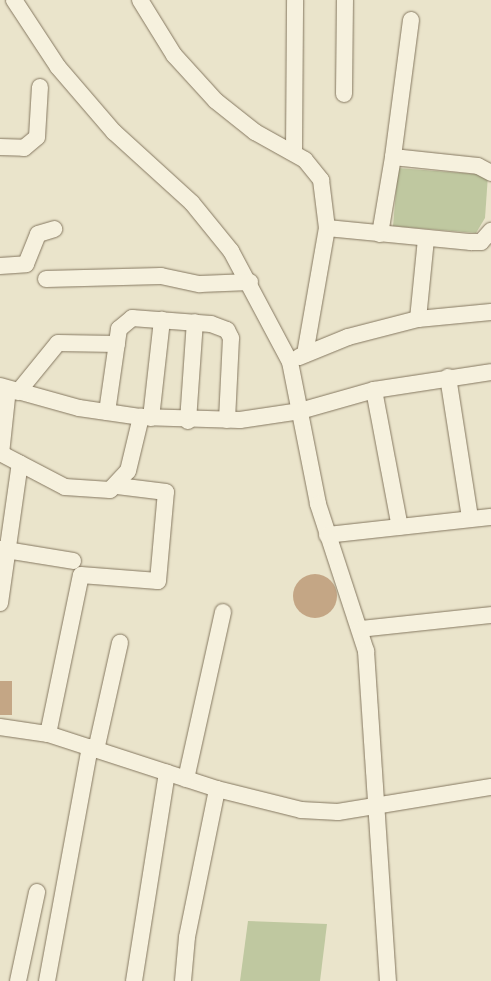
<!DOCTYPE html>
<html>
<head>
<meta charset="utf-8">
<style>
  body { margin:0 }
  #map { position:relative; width:491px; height:981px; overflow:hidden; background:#eae4cb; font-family:"Roboto Serif",serif }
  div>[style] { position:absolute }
  .green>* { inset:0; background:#bfc8a0 }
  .building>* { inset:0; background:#c4a685 }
  .round { border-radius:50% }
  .roads { filter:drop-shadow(0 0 1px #857861) drop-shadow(0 0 1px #857861) }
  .minor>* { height:16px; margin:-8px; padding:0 8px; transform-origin:8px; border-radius:8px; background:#f6f1de }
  span { translate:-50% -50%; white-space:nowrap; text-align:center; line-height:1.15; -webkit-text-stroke:5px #f3eeda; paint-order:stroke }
</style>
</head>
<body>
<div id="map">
  <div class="green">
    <div style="clip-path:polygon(398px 168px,488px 175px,485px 218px,476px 233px,393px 226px)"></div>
    <div style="clip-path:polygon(248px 921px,327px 924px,320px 981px,240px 981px)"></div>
  </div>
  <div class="building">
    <div class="round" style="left:293px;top:574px;width:44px;height:44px"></div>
    <div style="clip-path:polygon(0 681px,12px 681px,12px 715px,0 715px)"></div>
  </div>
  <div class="roads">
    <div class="minor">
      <div style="left:14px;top:0;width:80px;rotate:56.7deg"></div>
      <div style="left:58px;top:67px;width:86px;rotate:49.3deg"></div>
      <div style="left:114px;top:132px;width:105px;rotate:42.3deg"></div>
      <div style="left:192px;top:203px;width:62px;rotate:50.9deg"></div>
      <div style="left:231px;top:251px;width:126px;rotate:62deg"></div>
      <div style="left:290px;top:362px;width:145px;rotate:78.8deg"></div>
      <div style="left:318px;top:504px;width:155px;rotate:71.9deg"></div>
      <div style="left:366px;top:651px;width:331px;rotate:86.2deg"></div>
      <div style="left:140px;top:0;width:65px;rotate:58.3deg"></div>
      <div style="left:174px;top:55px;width:62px;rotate:47.6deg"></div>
      <div style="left:216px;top:101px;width:50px;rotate:38.5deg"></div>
      <div style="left:255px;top:132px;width:57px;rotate:29.2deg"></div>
      <div style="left:305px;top:160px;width:26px;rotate:51deg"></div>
      <div style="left:321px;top:180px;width:48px;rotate:82.9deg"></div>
      <div style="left:327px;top:228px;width:128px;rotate:99.9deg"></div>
      <div style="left:411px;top:20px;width:138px;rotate:97.5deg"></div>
      <div style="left:393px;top:157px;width:85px;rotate:6deg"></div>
      <div style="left:478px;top:166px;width:15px;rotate:28deg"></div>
      <div style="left:344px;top:94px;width:94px;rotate:-89.4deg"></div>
      <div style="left:0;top:147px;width:24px;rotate:2deg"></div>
      <div style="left:24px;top:148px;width:17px;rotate:-40deg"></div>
      <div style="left:37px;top:137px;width:50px;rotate:-86.6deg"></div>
      <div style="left:294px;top:153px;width:153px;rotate:-89.6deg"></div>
      <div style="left:327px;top:228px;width:145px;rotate:5.6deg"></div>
      <div style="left:471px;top:242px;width:10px"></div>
      <div style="left:481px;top:242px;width:15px;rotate:-48deg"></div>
      <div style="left:380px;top:234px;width:78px;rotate:-80.4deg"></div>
      <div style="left:0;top:266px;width:26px;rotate:-4deg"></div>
      <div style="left:26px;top:264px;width:32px;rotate:-68deg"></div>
      <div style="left:38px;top:234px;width:17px;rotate:-17deg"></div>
      <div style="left:46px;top:279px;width:115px;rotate:-1.5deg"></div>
      <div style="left:161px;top:276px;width:40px;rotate:12deg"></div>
      <div style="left:200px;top:284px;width:50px;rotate:-2.3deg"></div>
      <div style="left:418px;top:319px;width:80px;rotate:-84.3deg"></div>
      <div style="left:299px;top:357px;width:53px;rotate:-22.2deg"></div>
      <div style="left:348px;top:337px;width:72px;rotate:-14.4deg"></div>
      <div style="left:418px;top:319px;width:73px;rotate:-5.5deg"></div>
      <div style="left:448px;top:377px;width:143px;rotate:81.1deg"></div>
      <div style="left:0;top:386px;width:82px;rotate:15.6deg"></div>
      <div style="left:79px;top:408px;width:63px;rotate:8.3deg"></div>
      <div style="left:141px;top:417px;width:99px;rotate:1.7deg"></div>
      <div style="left:240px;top:420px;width:61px;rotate:-8.5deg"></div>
      <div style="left:300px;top:411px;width:77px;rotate:-15.8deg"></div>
      <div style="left:374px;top:390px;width:118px;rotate:-8.7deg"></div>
      <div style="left:374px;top:390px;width:139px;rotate:79.3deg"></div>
      <div style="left:18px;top:392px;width:63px;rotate:-50.8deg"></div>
      <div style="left:58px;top:343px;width:59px;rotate:1deg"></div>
      <div style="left:107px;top:412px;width:84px;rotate:-81.8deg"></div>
      <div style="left:119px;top:329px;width:17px;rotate:-40deg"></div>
      <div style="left:132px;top:318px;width:79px;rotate:4.3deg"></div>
      <div style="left:211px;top:324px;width:17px;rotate:21deg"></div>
      <div style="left:227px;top:330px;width:9px;rotate:63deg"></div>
      <div style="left:231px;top:338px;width:82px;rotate:92.8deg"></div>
      <div style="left:151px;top:418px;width:99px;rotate:-83.6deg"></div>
      <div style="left:188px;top:421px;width:99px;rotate:-86deg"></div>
      <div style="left:0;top:453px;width:73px;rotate:27.6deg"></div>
      <div style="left:65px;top:487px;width:45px;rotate:3.8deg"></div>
      <div style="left:110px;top:490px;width:26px;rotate:-47deg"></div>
      <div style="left:128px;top:471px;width:56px;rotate:-76.5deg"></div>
      <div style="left:1px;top:454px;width:65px;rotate:-83.9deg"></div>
      <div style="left:327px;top:535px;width:165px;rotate:-6.3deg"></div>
      <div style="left:0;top:549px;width:74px;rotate:9.3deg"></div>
      <div style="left:0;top:603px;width:141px;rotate:-81.9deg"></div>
      <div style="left:360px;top:629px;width:132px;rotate:-6.1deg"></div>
      <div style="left:0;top:727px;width:49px;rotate:8.3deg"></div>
      <div style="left:48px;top:734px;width:178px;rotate:18deg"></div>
      <div style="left:217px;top:789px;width:87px;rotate:14deg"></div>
      <div style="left:301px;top:810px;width:37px;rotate:3deg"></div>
      <div style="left:338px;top:812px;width:155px;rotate:-9.3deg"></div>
      <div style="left:48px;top:734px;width:162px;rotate:-78.3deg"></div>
      <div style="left:81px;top:575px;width:77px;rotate:4.5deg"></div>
      <div style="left:158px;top:581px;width:89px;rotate:-84.9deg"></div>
      <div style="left:166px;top:492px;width:49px;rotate:-173deg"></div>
      <div style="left:96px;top:750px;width:110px;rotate:-77.4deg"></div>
      <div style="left:186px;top:779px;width:171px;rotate:-77.5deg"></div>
      <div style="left:18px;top:981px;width:91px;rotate:-77.9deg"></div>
      <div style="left:47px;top:981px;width:238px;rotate:-79.6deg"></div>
      <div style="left:134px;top:981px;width:211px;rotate:-81deg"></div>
      <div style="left:183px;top:981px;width:44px;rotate:-84.8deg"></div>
      <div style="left:187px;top:937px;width:151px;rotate:-78.5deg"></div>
    </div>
  </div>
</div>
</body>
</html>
